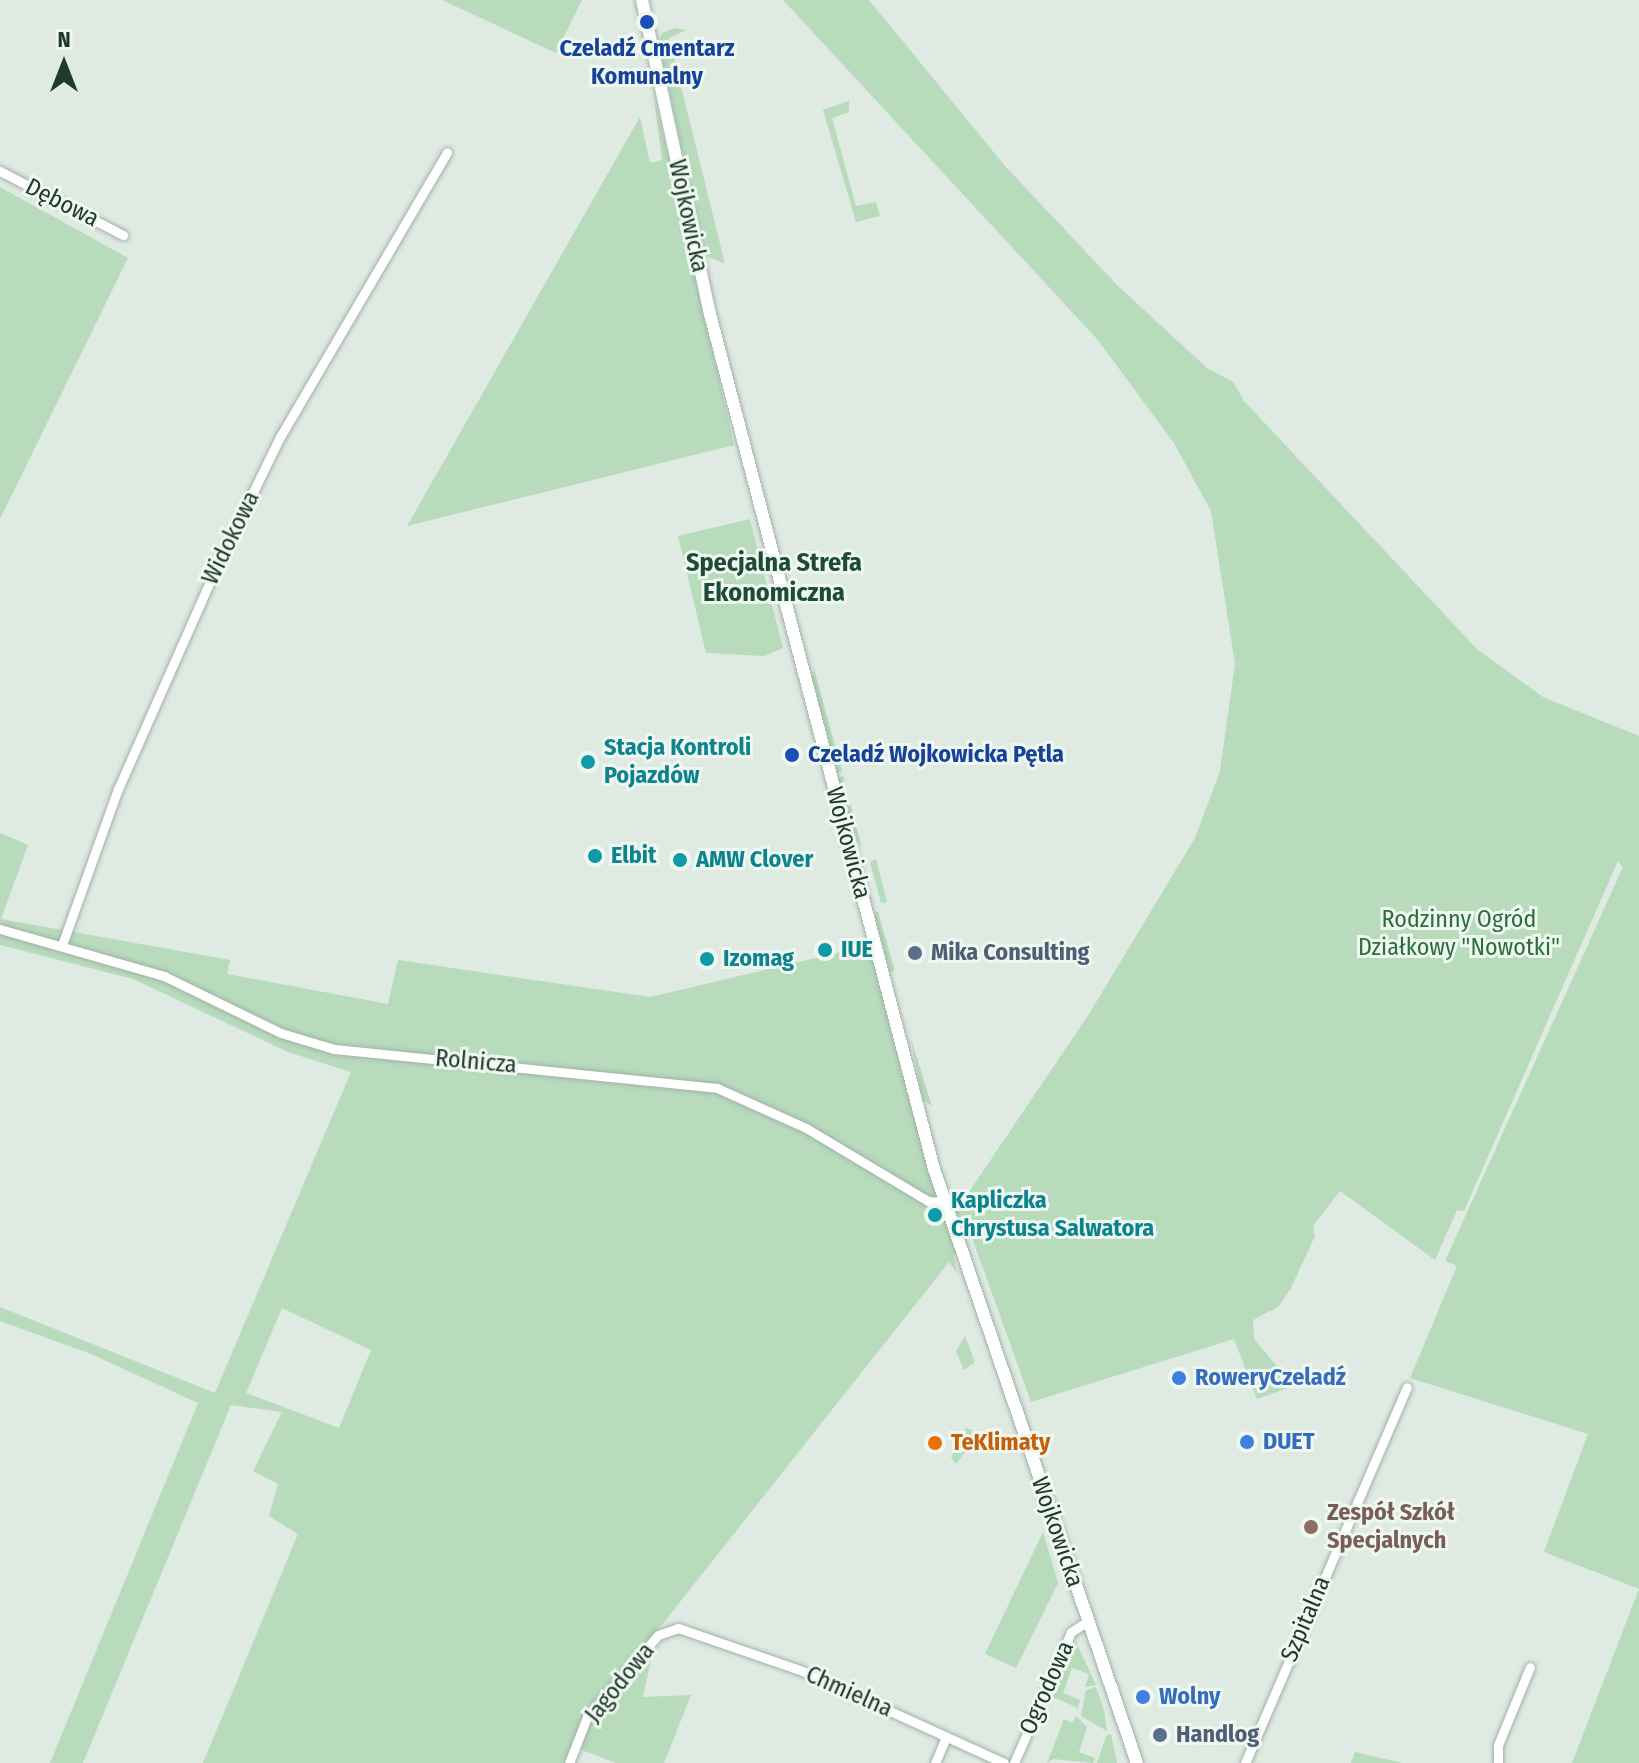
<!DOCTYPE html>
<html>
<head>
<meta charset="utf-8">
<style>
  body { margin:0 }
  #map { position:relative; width:1639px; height:1763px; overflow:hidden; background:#dfeae3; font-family:"Fira Sans Condensed",sans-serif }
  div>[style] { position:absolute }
  .green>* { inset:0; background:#b7dbbb }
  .roads { filter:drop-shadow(0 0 2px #a2b1a9) drop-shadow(0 0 2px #a2b1a9) }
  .minor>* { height:9px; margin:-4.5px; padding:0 4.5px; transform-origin:4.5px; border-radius:4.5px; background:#fff }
  .tertiary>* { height:12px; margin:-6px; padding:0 6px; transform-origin:6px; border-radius:6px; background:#fff }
  .dots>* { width:22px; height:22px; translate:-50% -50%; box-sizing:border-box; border:4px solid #eff7f1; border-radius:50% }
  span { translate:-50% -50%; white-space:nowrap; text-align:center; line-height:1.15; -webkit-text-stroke:6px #eff7f1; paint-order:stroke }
  .transit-label { font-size:24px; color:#164399; font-weight:700 }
  .left { translate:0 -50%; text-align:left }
  .street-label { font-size:24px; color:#20392e }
  .culture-label { font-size:24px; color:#0d838f; font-weight:700 }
  .park-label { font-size:24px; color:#2b6f3a }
  .service-label { font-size:24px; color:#4e5e75; font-weight:700 }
  .shop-label { font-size:24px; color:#366cbe; font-weight:700 }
  .food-label { font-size:24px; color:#c56008; font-weight:700 }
  .education-label { font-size:24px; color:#785e54; font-weight:700 }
  .neighbourhood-label { font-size:26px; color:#1d4b38; font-weight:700 }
  .north { position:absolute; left:24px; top:24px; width:80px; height:80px; -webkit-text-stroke:6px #eff7f1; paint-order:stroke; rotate:0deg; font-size:22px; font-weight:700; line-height:32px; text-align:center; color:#20392e }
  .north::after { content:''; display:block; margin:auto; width:28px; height:36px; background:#20392e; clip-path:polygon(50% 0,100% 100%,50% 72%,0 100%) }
</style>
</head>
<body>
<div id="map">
  <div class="green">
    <div style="clip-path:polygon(442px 0,582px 0,556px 53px)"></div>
    <div style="clip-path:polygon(evenodd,783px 0,869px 0,1005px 166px,1118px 286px,1207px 368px,1233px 382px,1244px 401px,1477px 649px,1543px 697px,1639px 736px,1639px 1763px,1572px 1763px,1639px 1589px,1544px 1552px,1588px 1434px,1410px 1378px,1457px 1266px,1445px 1261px,1623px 867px,1618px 861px,1464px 1211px,1457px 1210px,1435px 1260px,1340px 1191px,1313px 1226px,1315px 1236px,1291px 1288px,1278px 1307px,1253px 1320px,1254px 1339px,1294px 1386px,1257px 1399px,1234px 1339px,1031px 1402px,971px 1235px,954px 1256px,957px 1273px,949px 1262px,657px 1631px,643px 1697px,691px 1695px,664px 1763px,616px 1763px,579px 1749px,574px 1763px,203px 1763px,298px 1534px,269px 1516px,278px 1484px,253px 1471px,282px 1412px,231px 1405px,83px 1763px,50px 1763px,198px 1403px,91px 1354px,0 1321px,0 1307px,215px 1393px,351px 1072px,288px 1052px,133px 979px,0 945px,0 833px,28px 845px,1px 919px,230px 960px,227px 974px,388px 1004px,398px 960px,650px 997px,875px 944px,949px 1220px,946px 1226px,1089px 1014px,1195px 838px,1220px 771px,1235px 664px,1211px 511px,1174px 443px,1097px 339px,783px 0,282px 1308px,371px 1350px,339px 1428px,246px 1393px,282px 1308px)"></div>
    <div style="clip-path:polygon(675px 28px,686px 30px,669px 38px,725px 264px,704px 255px,659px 42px,662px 33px)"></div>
    <div style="clip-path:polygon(654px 98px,672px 171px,668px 177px,675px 185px,734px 445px,407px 526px,640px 117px,650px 163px,662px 160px)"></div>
    <div style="clip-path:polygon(849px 101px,849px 112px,832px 118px,856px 206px,876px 202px,880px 216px,856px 222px,823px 110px)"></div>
    <div style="clip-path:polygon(0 187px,128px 258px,0 519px)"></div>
    <div style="clip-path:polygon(750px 519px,783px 648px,764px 656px,706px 653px,678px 536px)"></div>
    <div style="clip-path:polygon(814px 669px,842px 771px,837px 773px,812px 677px)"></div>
    <div style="clip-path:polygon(843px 776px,862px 848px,855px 839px,838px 778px)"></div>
    <div style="clip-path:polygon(876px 859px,887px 902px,881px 903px,870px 862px)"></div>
    <div style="clip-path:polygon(878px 912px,895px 971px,890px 972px,874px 913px)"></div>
    <div style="clip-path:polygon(910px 1036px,932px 1106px,923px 1100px)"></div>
    <div style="clip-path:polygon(965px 1336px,975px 1362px,964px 1370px,956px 1351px)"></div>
    <div style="clip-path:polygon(966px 1428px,979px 1433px,956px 1464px,951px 1457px)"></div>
    <div style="clip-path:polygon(1043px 1532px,1058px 1583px,1016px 1668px,985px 1654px)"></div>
    <div style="clip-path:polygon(1076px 1642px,1096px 1685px,1085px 1687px,1089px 1674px,1072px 1668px,1063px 1693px,1080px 1700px,1078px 1708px,1053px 1697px)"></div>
    <div style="clip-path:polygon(1096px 1687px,1104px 1710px,1107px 1731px,1081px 1716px,1086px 1690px)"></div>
    <div style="clip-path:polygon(1076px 1716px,1087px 1727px,1079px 1752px,1095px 1758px,1093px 1763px,1053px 1759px,1047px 1763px,1064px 1719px,1072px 1723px)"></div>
    <div style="clip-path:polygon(1111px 1734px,1117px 1763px,1097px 1763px,1106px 1736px)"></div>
    <div style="clip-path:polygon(1355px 1752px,1371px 1756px,1403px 1763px,1351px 1763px)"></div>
  </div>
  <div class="roads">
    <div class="minor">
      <div style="left:0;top:171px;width:139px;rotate:27.5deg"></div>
      <div style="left:0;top:929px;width:171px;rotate:16deg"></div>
      <div style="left:164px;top:976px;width:130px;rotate:26deg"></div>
      <div style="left:281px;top:1033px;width:55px;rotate:16.8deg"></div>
      <div style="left:334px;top:1049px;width:385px;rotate:5.8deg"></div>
      <div style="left:717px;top:1088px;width:98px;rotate:24.2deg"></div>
      <div style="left:806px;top:1128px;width:142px;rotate:30.9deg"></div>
      <div style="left:928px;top:1201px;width:16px;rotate:4deg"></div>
      <div style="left:62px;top:945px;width:166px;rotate:-70.3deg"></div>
      <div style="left:118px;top:789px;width:242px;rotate:-66.1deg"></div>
      <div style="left:216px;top:568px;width:146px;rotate:-64deg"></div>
      <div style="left:280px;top:437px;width:330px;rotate:-59.6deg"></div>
      <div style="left:569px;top:1763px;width:49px;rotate:-68.6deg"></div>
      <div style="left:587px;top:1717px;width:108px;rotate:-49.1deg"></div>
      <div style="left:658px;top:1635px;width:21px;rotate:-19deg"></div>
      <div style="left:678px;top:1628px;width:129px;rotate:19deg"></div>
      <div style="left:800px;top:1670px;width:224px;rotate:24.5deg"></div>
      <div style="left:935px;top:1763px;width:28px;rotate:-67deg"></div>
      <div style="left:1014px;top:1763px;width:143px;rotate:-66.5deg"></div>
      <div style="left:1071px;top:1632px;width:20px;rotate:-33deg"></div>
      <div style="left:1245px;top:1763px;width:409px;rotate:-66.7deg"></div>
      <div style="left:1498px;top:1763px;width:18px;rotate:-90deg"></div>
      <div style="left:1498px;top:1745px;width:84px;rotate:-67.7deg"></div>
    </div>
    <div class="tertiary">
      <div style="left:642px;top:0;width:321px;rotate:77.8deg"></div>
      <div style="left:710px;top:314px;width:884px;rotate:75.32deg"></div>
      <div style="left:934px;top:1169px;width:628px;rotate:71.13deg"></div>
    </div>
  </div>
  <div class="dots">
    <div style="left:647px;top:22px;background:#1a4fb4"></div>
    <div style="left:792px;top:755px;background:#1a4fb4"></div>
    <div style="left:588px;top:762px;background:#0f9aa8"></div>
    <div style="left:595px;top:856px;background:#0f9aa8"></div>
    <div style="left:680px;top:860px;background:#0f9aa8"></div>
    <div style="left:825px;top:950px;background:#0f9aa8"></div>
    <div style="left:915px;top:953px;background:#5c6f8a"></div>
    <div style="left:707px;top:959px;background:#0f9aa8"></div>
    <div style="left:935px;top:1215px;background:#0f9aa8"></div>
    <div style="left:1179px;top:1378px;background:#3f7fe0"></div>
    <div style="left:1247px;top:1442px;background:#3f7fe0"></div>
    <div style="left:935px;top:1443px;background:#e8710a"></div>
    <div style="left:1311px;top:1527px;background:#8d6e63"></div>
    <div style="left:1143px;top:1697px;background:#3f7fe0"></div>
    <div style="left:1160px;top:1735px;background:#5c6f8a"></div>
  </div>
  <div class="transit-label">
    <span style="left:647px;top:63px">Czeladź Cmentarz<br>Komunalny</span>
    <span class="left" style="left:808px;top:755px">Czeladź Wojkowicka Pętla</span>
  </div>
  <div class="street-label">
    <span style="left:62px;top:203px;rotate:27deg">Dębowa</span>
    <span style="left:688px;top:216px;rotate:78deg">Wojkowicka</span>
    <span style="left:231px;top:538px;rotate:-64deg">Widokowa</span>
    <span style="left:848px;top:843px;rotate:75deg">Wojkowicka</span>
    <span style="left:476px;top:1062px;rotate:5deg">Rolnicza</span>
    <span style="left:1057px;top:1532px;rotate:71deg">Wojkowicka</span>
    <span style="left:1306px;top:1619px;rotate:-67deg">Szpitalna</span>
    <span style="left:620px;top:1683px;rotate:-51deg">Jagodowa</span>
    <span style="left:1047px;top:1688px;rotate:-66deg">Ogrodowa</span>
    <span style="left:849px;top:1692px;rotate:24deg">Chmielna</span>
  </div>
  <div class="culture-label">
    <span class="left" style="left:604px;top:762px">Stacja Kontroli<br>Pojazdów</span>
    <span class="left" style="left:611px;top:856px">Elbit</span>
    <span class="left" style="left:696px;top:860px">AMW Clover</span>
    <span class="left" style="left:841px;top:950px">IUE</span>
    <span class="left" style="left:723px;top:959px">Izomag</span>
    <span class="left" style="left:951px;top:1215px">Kapliczka<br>Chrystusa Salwatora</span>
  </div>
  <div class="park-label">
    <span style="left:1459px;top:934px">Rodzinny Ogród<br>Działkowy "Nowotki"</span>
  </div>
  <div class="service-label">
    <span class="left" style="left:931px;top:953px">Mika Consulting</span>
    <span class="left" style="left:1176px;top:1735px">Handlog</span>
  </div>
  <div class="shop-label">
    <span class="left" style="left:1195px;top:1378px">RoweryCzeladź</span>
    <span class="left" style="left:1263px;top:1442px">DUET</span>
    <span class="left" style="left:1159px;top:1697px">Wolny</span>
  </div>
  <div class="food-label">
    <span class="left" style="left:951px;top:1443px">TeKlimaty</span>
  </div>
  <div class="education-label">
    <span class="left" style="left:1327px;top:1527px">Zespół Szkół<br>Specjalnych</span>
  </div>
  <div class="neighbourhood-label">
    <span style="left:774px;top:578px">Specjalna Strefa<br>Ekonomiczna</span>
  </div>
  <div class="north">N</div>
</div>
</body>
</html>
